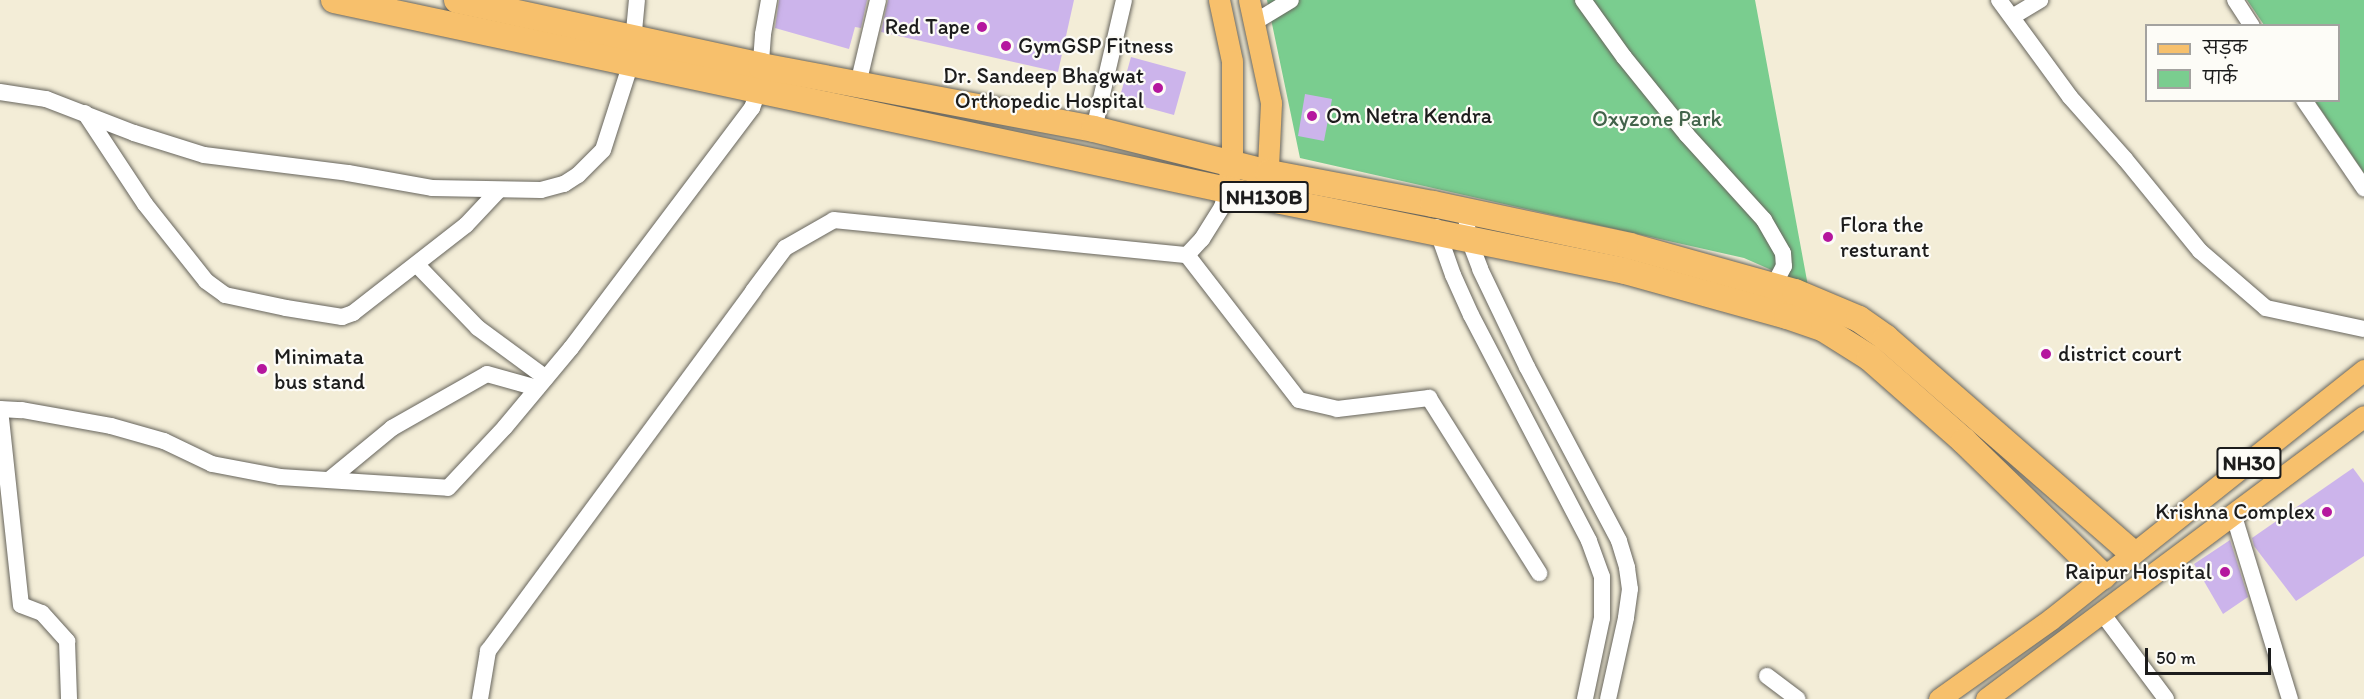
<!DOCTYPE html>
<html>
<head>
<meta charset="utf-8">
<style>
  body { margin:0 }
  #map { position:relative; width:2364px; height:699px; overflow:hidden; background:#f3edd7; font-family:Itim,"Playpen Sans Deva",sans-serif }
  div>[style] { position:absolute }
  .green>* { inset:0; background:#7acd8f }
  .building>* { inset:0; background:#ccb4eb }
  .roads { filter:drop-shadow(0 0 2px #67655d) drop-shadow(0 0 2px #67655d) }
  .minor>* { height:16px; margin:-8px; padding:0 8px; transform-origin:8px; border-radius:8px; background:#fff }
  .major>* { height:21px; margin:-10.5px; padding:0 10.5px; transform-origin:10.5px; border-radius:10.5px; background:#f7c06c }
  .highway>* { height:26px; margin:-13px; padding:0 13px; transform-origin:13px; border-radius:13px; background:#f7c06c }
  .dots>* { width:16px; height:16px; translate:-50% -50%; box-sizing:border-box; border:3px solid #fdfcf7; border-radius:50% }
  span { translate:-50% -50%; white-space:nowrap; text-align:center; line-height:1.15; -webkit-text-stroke:4.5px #fdfcf7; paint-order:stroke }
  .shield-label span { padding:2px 4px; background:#fdfcf7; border:2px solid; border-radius:4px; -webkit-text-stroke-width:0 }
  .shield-label { font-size:21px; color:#1c1c1c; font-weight:700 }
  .poi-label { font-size:22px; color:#1c1c1c }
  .right { translate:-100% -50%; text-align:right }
  .left { translate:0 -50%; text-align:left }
  .park-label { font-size:22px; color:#42634a }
  .legend { position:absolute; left:2145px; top:24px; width:195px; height:78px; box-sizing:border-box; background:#fdfcf7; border:2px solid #a3a29f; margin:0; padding:8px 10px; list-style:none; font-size:18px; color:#1c1c1c }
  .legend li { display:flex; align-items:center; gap:12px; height:30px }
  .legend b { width:30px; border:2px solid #a3a29f }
  .scale { position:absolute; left:2145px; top:648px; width:126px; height:27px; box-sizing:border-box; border:3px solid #1c1c1c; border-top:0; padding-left:8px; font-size:18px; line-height:21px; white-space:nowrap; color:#1c1c1c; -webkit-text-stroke:4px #fdfcf7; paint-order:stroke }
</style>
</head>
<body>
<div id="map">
  <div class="green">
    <div style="clip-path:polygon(1267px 0,1755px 0,1808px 286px,1744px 258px,1300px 158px)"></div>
    <div style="clip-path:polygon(2247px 0,2364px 0,2364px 173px,2315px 101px,2338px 100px,2338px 26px,2264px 25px)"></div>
  </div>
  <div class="building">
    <div style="clip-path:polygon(779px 0,867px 0,861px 28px,855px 27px,849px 49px,775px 28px)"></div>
    <div style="clip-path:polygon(888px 0,1074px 0,1058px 72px,881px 32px)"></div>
    <div style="clip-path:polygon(1131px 57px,1186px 72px,1174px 115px,1119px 100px)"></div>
    <div style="clip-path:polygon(1305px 94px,1332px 99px,1324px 141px,1298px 136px)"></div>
    <div style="clip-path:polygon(2353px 468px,2364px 483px,2364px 556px,2296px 601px,2254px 546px,2252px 538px)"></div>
    <div style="clip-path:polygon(2230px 540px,2248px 597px,2223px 614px,2194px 564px)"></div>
  </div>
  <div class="roads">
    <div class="minor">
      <div style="left:1583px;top:0;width:70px;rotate:54.3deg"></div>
      <div style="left:1624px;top:57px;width:100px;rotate:51.1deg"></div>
      <div style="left:1687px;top:135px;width:115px;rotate:47.8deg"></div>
      <div style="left:1764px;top:220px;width:38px;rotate:60deg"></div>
      <div style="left:1783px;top:253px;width:13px;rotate:86deg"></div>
      <div style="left:1784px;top:266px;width:21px;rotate:118deg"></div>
      <div style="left:1774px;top:285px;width:10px;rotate:101deg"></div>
      <div style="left:1999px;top:0;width:120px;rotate:53.8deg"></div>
      <div style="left:2070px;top:97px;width:83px;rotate:48.4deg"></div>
      <div style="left:2125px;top:159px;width:119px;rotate:50.8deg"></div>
      <div style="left:2200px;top:251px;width:87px;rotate:40.8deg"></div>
      <div style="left:2266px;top:308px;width:100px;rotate:12.1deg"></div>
      <div style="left:2235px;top:0;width:31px;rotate:57deg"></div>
      <div style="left:2012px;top:17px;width:33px;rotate:-31deg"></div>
      <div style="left:1255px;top:22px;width:42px;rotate:-31.4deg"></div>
      <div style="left:858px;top:84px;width:86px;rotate:-76.6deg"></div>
      <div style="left:0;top:92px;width:47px;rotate:8.7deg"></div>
      <div style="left:46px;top:99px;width:94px;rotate:21.1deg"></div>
      <div style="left:134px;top:133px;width:73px;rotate:17.4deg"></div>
      <div style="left:204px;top:155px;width:145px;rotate:7.1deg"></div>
      <div style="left:348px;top:173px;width:85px;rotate:10.1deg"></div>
      <div style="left:432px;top:188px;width:109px;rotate:1.1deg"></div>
      <div style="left:541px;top:190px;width:24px;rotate:-15deg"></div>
      <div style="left:564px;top:184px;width:17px;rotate:-33deg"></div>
      <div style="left:578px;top:175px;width:35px;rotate:-45deg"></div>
      <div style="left:603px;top:150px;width:91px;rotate:-72.2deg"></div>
      <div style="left:631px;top:63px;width:63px;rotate:-84.6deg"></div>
      <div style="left:2304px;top:100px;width:107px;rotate:55.7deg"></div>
      <div style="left:85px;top:113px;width:109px;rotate:56.6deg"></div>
      <div style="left:145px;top:204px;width:98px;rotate:51.6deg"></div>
      <div style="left:206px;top:281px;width:24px;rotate:36deg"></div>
      <div style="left:225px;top:295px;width:62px;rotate:12deg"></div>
      <div style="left:286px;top:308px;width:57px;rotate:9.1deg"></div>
      <div style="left:342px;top:317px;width:12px;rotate:-20deg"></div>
      <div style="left:353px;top:313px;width:143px;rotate:-37.9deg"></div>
      <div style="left:466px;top:225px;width:47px;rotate:-46.7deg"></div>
      <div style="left:1094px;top:129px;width:132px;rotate:-76.9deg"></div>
      <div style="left:1466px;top:210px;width:27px;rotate:86deg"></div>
      <div style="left:1468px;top:237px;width:34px;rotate:69deg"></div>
      <div style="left:1480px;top:269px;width:109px;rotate:64.4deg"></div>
      <div style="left:1527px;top:367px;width:197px;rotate:62.1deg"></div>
      <div style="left:1619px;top:541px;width:28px;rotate:73deg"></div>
      <div style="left:1627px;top:568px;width:21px;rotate:82deg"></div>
      <div style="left:1630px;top:589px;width:29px;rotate:98deg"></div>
      <div style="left:1626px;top:618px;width:83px;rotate:102.5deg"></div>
      <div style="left:1436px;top:227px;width:51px;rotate:70.5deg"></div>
      <div style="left:1453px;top:275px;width:44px;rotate:65.8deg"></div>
      <div style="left:1471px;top:315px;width:255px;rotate:62.4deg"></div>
      <div style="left:1589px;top:541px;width:38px;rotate:70deg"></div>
      <div style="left:1602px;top:577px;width:41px;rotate:90deg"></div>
      <div style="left:1602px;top:618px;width:83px;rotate:101.9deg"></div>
      <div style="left:1187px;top:255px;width:22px;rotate:-47deg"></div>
      <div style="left:1202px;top:239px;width:38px;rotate:-58deg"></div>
      <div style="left:1222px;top:207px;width:18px;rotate:-74deg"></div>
      <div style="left:417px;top:265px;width:88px;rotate:45.9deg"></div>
      <div style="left:478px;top:328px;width:84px;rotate:36.3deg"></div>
      <div style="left:0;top:409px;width:22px;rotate:3deg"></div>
      <div style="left:22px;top:410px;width:90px;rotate:10.2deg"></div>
      <div style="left:111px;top:426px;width:55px;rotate:15.8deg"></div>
      <div style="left:164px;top:441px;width:53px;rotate:25.6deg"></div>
      <div style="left:212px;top:464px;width:69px;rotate:10.8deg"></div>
      <div style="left:280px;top:477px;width:168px;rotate:3.7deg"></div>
      <div style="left:448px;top:488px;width:83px;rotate:-46.9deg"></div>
      <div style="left:505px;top:427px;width:103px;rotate:-50.1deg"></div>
      <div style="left:571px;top:348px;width:301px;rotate:-53deg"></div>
      <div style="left:752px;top:108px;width:20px;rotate:-70deg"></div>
      <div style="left:759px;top:89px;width:55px;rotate:-85.8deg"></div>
      <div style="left:763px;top:34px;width:35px;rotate:-80deg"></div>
      <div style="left:0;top:409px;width:197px;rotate:83.9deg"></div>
      <div style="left:21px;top:605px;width:22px;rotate:21deg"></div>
      <div style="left:42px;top:613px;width:38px;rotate:48deg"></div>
      <div style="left:67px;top:641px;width:58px;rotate:88deg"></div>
      <div style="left:329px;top:480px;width:82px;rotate:-39.5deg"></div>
      <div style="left:392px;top:428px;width:109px;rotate:-29.6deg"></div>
      <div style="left:487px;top:374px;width:52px;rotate:15.6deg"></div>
      <div style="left:2233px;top:513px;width:195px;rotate:73deg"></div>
      <div style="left:2102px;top:613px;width:107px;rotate:53.3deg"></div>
      <div style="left:1767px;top:676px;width:38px;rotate:37deg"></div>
      <div style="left:480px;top:699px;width:49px;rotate:-80.5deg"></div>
      <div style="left:488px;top:651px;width:447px;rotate:-53.6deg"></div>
      <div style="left:753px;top:291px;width:54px;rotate:-53.3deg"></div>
      <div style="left:785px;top:248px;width:56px;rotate:-29.7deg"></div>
      <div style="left:834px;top:220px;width:355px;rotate:5.7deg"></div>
      <div style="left:1187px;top:255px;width:183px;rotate:52.3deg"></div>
      <div style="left:1299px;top:400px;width:39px;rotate:13deg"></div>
      <div style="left:1337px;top:409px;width:93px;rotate:-6.8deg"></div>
      <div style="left:1429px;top:398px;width:207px;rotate:57.8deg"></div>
    </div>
    <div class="major">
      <div style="left:1219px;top:0;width:62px;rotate:78deg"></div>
      <div style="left:1232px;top:61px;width:104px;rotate:90deg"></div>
      <div style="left:1232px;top:165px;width:12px;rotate:104deg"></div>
      <div style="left:1249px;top:0;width:105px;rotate:77.9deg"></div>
      <div style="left:1271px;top:103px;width:86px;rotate:92.7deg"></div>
      <div style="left:1939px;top:699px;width:138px;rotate:-35.5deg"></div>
      <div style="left:2051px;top:619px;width:400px;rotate:-38.5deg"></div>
      <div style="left:1986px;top:699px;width:472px;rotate:-36.8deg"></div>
    </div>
    <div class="highway">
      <div style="left:334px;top:0;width:913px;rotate:12.01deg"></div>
      <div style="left:1227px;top:190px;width:406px;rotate:11.5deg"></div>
      <div style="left:1625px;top:271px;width:168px;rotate:15.5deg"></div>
      <div style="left:1787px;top:316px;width:39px;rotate:19deg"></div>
      <div style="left:1824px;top:329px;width:54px;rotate:32.2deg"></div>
      <div style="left:1870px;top:358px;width:125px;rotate:41.4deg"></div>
      <div style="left:1964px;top:441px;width:194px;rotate:44.2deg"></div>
      <div style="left:457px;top:0;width:311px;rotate:12.2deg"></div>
      <div style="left:761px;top:66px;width:339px;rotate:10.7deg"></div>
      <div style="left:1094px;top:129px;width:180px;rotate:14.1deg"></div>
      <div style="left:1269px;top:173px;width:167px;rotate:10.7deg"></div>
      <div style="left:1433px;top:204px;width:201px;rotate:12deg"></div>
      <div style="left:1630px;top:246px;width:171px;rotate:15.6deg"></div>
      <div style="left:1795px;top:292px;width:69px;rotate:22.9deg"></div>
      <div style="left:1859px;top:319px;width:33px;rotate:35deg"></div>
      <div style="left:1886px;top:338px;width:325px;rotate:41.1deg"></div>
    </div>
  </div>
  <div class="dots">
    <div style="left:982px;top:27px;background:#b5179e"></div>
    <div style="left:1006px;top:46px;background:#b5179e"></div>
    <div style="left:1158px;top:88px;background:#b5179e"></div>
    <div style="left:1312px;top:116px;background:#b5179e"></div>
    <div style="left:1828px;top:237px;background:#b5179e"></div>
    <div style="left:2046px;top:354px;background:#b5179e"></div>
    <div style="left:262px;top:369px;background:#b5179e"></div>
    <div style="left:2327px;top:512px;background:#b5179e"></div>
    <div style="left:2225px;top:572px;background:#b5179e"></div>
  </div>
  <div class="shield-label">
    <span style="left:1264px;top:197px">NH130B</span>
    <span style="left:2249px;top:463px">NH30</span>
  </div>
  <div class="poi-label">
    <span class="right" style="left:970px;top:27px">Red Tape</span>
    <span class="left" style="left:1018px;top:46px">GymGSP Fitness</span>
    <span class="right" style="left:1144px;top:88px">Dr. Sandeep Bhagwat<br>Orthopedic Hospital</span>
    <span class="left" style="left:1326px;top:116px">Om Netra Kendra</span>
    <span class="left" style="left:1840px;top:237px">Flora the<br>resturant</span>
    <span class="left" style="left:2058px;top:354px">district court</span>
    <span class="left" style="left:274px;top:369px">Minimata<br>bus stand</span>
    <span class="right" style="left:2315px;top:512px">Krishna Complex</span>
    <span class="right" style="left:2212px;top:572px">Raipur Hospital</span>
  </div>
  <div class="park-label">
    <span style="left:1657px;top:119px">Oxyzone Park</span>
  </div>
  <ul class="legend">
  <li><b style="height:8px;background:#f7c06c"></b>सड़क</li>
  <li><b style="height:16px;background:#7acd8f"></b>पार्क</li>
  </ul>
  <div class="scale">50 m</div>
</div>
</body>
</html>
